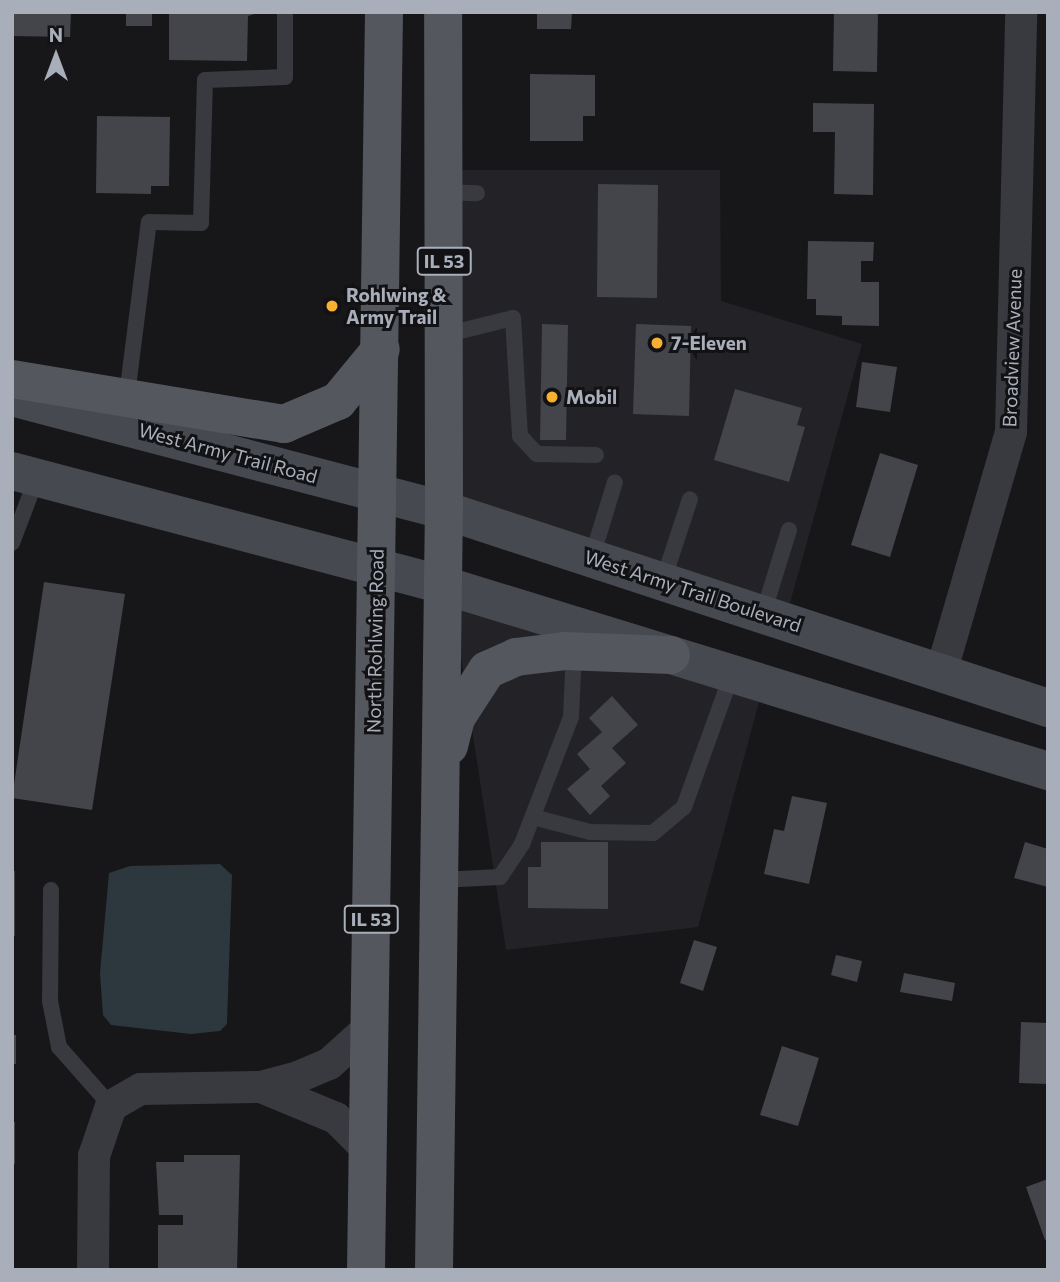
<!DOCTYPE html>
<html>
<head>
<meta charset="utf-8">
<style>
  body { margin:0 }
  #map { position:relative; width:1060px; height:1282px; overflow:hidden; background:#17171a; font-family:Commissioner,sans-serif }
  div>[style] { position:absolute }
  .built>* { inset:0; background:#232327 }
  .water>* { inset:0; background:#2d373e }
  .building>* { inset:0; background:#43454a }
  .service>* { height:16px; margin:-8px; padding:0 8px; transform-origin:8px; border-radius:8px; background:#383a3f }
  .minor>* { height:32px; margin:-16px; padding:0 16px; transform-origin:16px; border-radius:16px; background:#383a3f }
  .secondary>* { height:38px; margin:-19px; padding:0 19px; transform-origin:19px; border-radius:19px; background:#46494f }
  .primary>* { height:38px; margin:-19px; padding:0 19px; transform-origin:19px; border-radius:19px; background:#54575e }
  .dots>* { width:19px; height:19px; translate:-50% -50%; box-sizing:border-box; border:4px solid #121215; border-radius:50% }
  span { translate:-50% -50%; white-space:nowrap; text-align:center; line-height:1.15; -webkit-text-stroke:6px #121215; paint-order:stroke }
  .shield-label span { padding:2px 5px; background:#121215; border:2px solid; border-radius:5px; -webkit-text-stroke-width:0 }
  .shield-label { font-size:18px; color:#a9afba; font-weight:700 }
  .poi-label { font-size:19px; color:#a9afba; font-weight:700 }
  .left { translate:0 -50%; text-align:left }
  .street-label { font-size:19px; color:#a9afba }
  .frame { position:absolute; inset:0; border:14px solid #a9afba; pointer-events:none }
  .north { position:absolute; left:21px; top:21px; width:70px; height:70px; -webkit-text-stroke:5px #121215; paint-order:stroke; rotate:0deg; font-size:19px; font-weight:700; line-height:28px; text-align:center; color:#a9afba }
  .north::after { content:''; display:block; margin:auto; width:24px; height:32px; background:#a9afba; clip-path:polygon(50% 0,100% 100%,50% 72%,0 100%) }
</style>
</head>
<body>
<div id="map">
  <div class="built">
    <div style="clip-path:polygon(453px 170px,720px 170px,721px 301px,862px 344px,787px 614px,454px 503px)"></div>
    <div style="clip-path:polygon(452px 599px,761px 695px,698px 927px,506px 950px)"></div>
  </div>
  <div class="water">
    <div style="clip-path:polygon(220px 864px,232px 875px,227px 1024px,220px 1031px,191px 1034px,111px 1025px,103px 1015px,100px 973px,109px 873px,130px 866px)"></div>
  </div>
  <div class="building">
    <div style="clip-path:polygon(12px 12px,71px 12px,70px 37px,12px 36px)"></div>
    <div style="clip-path:polygon(126px 12px,152px 12px,152px 26px,126px 26px)"></div>
    <div style="clip-path:polygon(169px 12px,261px 12px,248px 16px,247px 61px,169px 60px)"></div>
    <div style="clip-path:polygon(537px 12px,572px 12px,571px 29px,537px 29px)"></div>
    <div style="clip-path:polygon(834px 12px,878px 12px,877px 72px,833px 71px)"></div>
    <div style="clip-path:polygon(530px 74px,595px 75px,595px 116px,583px 116px,583px 141px,530px 141px)"></div>
    <div style="clip-path:polygon(813px 103px,874px 104px,873px 195px,834px 194px,835px 132px,813px 132px)"></div>
    <div style="clip-path:polygon(97px 116px,170px 117px,169px 186px,151px 186px,151px 194px,96px 193px)"></div>
    <div style="clip-path:polygon(598px 184px,658px 185px,657px 298px,597px 297px)"></div>
    <div style="clip-path:polygon(808px 241px,874px 242px,873px 261px,861px 261px,861px 282px,879px 282px,879px 326px,842px 325px,842px 316px,816px 315px,816px 299px,807px 299px)"></div>
    <div style="clip-path:polygon(542px 324px,568px 325px,566px 440px,540px 440px)"></div>
    <div style="clip-path:polygon(636px 324px,691px 326px,689px 416px,633px 414px)"></div>
    <div style="clip-path:polygon(862px 362px,897px 367px,890px 412px,856px 407px)"></div>
    <div style="clip-path:polygon(735px 389px,802px 408px,797px 425px,805px 427px,789px 482px,714px 460px)"></div>
    <div style="clip-path:polygon(880px 453px,918px 465px,890px 557px,851px 545px)"></div>
    <div style="clip-path:polygon(44px 582px,125px 594px,92px 810px,12px 798px)"></div>
    <div style="clip-path:polygon(612px 696px,638px 725px,612px 748px,626px 763px,601px 786px,610px 796px,590px 815px,567px 789px,590px 769px,577px 754px,602px 732px,589px 718px)"></div>
    <div style="clip-path:polygon(792px 796px,827px 803px,809px 884px,764px 874px,774px 829px,784px 831px)"></div>
    <div style="clip-path:polygon(541px 842px,608px 842px,608px 909px,528px 908px,528px 867px,541px 867px)"></div>
    <div style="clip-path:polygon(1025px 842px,1048px 849px,1048px 887px,1014px 878px)"></div>
    <div style="clip-path:polygon(12px 871px,15px 871px,15px 936px,12px 936px)"></div>
    <div style="clip-path:polygon(694px 940px,717px 947px,703px 991px,680px 983px)"></div>
    <div style="clip-path:polygon(836px 955px,862px 961px,857px 982px,831px 975px)"></div>
    <div style="clip-path:polygon(904px 973px,955px 983px,952px 1001px,900px 992px)"></div>
    <div style="clip-path:polygon(1021px 1022px,1048px 1023px,1048px 1084px,1019px 1083px)"></div>
    <div style="clip-path:polygon(12px 1035px,16px 1035px,16px 1064px,12px 1064px)"></div>
    <div style="clip-path:polygon(782px 1046px,819px 1058px,798px 1126px,760px 1115px)"></div>
    <div style="clip-path:polygon(12px 1122px,15px 1122px,15px 1164px,12px 1164px)"></div>
    <div style="clip-path:polygon(184px 1155px,240px 1155px,237px 1270px,158px 1270px,158px 1225px,183px 1225px,183px 1215px,159px 1215px,156px 1162px,184px 1162px)"></div>
    <div style="clip-path:polygon(1048px 1179px,1048px 1239px,1045px 1240px,1026px 1187px)"></div>
  </div>
  <div class="service">
    <div style="left:443px;top:192px;width:34px;rotate:2deg"></div>
    <div style="left:444px;top:335px;width:71px;rotate:-13.8deg"></div>
    <div style="left:513px;top:318px;width:118px;rotate:86.6deg"></div>
    <div style="left:520px;top:436px;width:25px;rotate:47deg"></div>
    <div style="left:537px;top:454px;width:59px;rotate:1deg"></div>
    <div style="left:127px;top:395px;width:174px;rotate:-82.8deg"></div>
    <div style="left:149px;top:222px;width:52px;rotate:1.1deg"></div>
    <div style="left:201px;top:223px;width:143px;rotate:-88.4deg"></div>
    <div style="left:205px;top:80px;width:80px;rotate:-2.1deg"></div>
    <div style="left:285px;top:77px;width:65px;rotate:-90deg"></div>
    <div style="left:12px;top:543px;width:71px;rotate:-69.3deg"></div>
    <div style="left:592px;top:557px;width:78px;rotate:-73deg"></div>
    <div style="left:663px;top:581px;width:86px;rotate:-71.8deg"></div>
    <div style="left:763px;top:614px;width:88px;rotate:-72.8deg"></div>
    <div style="left:533px;top:817px;width:59px;rotate:14.7deg"></div>
    <div style="left:590px;top:832px;width:63px;rotate:0.9deg"></div>
    <div style="left:653px;top:833px;width:40px;rotate:-40deg"></div>
    <div style="left:684px;top:807px;width:141px;rotate:-70.2deg"></div>
    <div style="left:439px;top:880px;width:61px;rotate:-2.8deg"></div>
    <div style="left:500px;top:877px;width:40px;rotate:-56deg"></div>
    <div style="left:522px;top:844px;width:136px;rotate:-68.9deg"></div>
    <div style="left:571px;top:717px;width:65px;rotate:-87.4deg"></div>
    <div style="left:51px;top:890px;width:111px;rotate:90.5deg"></div>
    <div style="left:50px;top:1001px;width:47px;rotate:78.9deg"></div>
    <div style="left:59px;top:1047px;width:79px;rotate:48.6deg"></div>
  </div>
  <div class="minor">
    <div style="left:941px;top:673px;width:251px;rotate:-73.8deg"></div>
    <div style="left:1011px;top:432px;width:420px;rotate:-88.6deg"></div>
    <div style="left:261px;top:1087px;width:81px;rotate:22.5deg"></div>
    <div style="left:336px;top:1118px;width:42px;rotate:45deg"></div>
    <div style="left:93px;top:1270px;width:114px;rotate:-89.5deg"></div>
    <div style="left:94px;top:1156px;width:53px;rotate:-71.2deg"></div>
    <div style="left:111px;top:1106px;width:34px;rotate:-30deg"></div>
    <div style="left:141px;top:1089px;width:120px;rotate:-1deg"></div>
    <div style="left:261px;top:1087px;width:38px;rotate:-15deg"></div>
    <div style="left:298px;top:1077px;width:34px;rotate:-23deg"></div>
    <div style="left:329px;top:1064px;width:54px;rotate:-42deg"></div>
  </div>
  <div class="secondary">
    <div style="left:12px;top:397px;width:447px;rotate:14.7deg"></div>
    <div style="left:444px;top:510px;width:636px;rotate:18.15deg"></div>
    <div style="left:12px;top:471px;width:446px;rotate:14.8deg"></div>
    <div style="left:443px;top:585px;width:633px;rotate:17.09deg"></div>
  </div>
  <div class="primary">
    <div style="left:12px;top:379px;width:276px;rotate:9.4deg"></div>
    <div style="left:284px;top:424px;width:59px;rotate:-23.1deg"></div>
    <div style="left:338px;top:401px;width:67px;rotate:-50.4deg"></div>
    <div style="left:449px;top:746px;width:29px;rotate:-76deg"></div>
    <div style="left:456px;top:718px;width:57px;rotate:-57.1deg"></div>
    <div style="left:487px;top:670px;width:32px;rotate:-24deg"></div>
    <div style="left:516px;top:657px;width:49px;rotate:-7deg"></div>
    <div style="left:565px;top:651px;width:106px;rotate:2.2deg"></div>
    <div style="left:366px;top:1270px;width:1258px;rotate:-89.18deg"></div>
    <div style="left:434px;top:1270px;width:760px;rotate:-89.25deg"></div>
    <div style="left:444px;top:510px;width:498px;rotate:-90.1deg"></div>
  </div>
  <div class="dots">
    <div style="left:332px;top:306px;background:#f9b030"></div>
    <div style="left:657px;top:343px;background:#f9b030"></div>
    <div style="left:552px;top:397px;background:#f9b030"></div>
  </div>
  <div class="shield-label">
    <span style="left:444px;top:261px">IL 53</span>
    <span style="left:371px;top:919px">IL 53</span>
  </div>
  <div class="poi-label">
    <span class="left" style="left:346px;top:306px">Rohlwing &amp;<br>Army Trail</span>
    <span class="left" style="left:671px;top:343px">7-Eleven</span>
    <span class="left" style="left:566px;top:397px">Mobil</span>
  </div>
  <div class="street-label">
    <span style="left:1012px;top:348px;rotate:-88deg">Broadview Avenue</span>
    <span style="left:228px;top:453px;rotate:15deg">West Army Trail Road</span>
    <span style="left:693px;top:591px;rotate:18deg">West Army Trail Boulevard</span>
    <span style="left:375px;top:641px;rotate:-89deg">North Rohlwing Road</span>
  </div>
  <div class="frame"></div>
  <div class="north">N</div>
</div>
</body>
</html>
